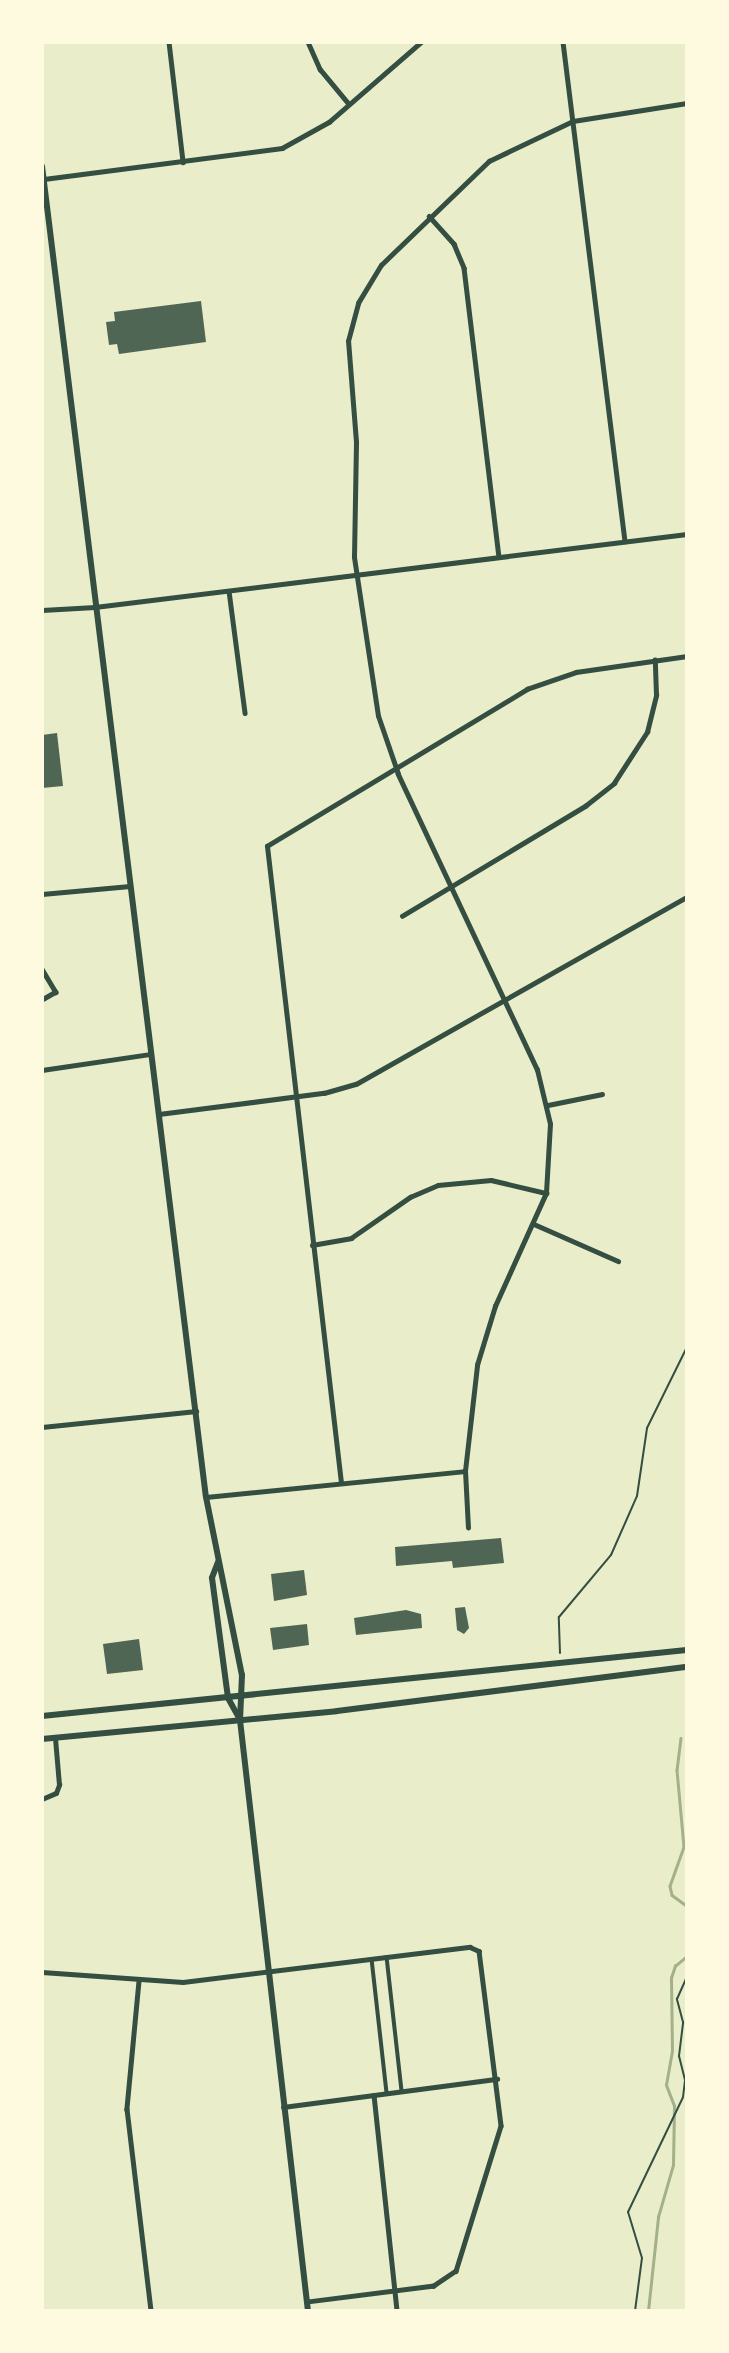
<!DOCTYPE html>
<html>
<head>
<meta charset="utf-8">
<style>
  body { margin:0 }
  #map { position:relative; width:729px; height:2353px; overflow:hidden; background:#e9edc9; font-family:"PT Sans",sans-serif }
  div>[style] { position:absolute }
  .stream>* { height:2.5px; margin:-1.25px; padding:0 1.25px; transform-origin:1.25px; border-radius:1.25px; background:#a3b18a }
  .building>* { inset:0; background:#4f6655 }
  .path>* { height:2px; margin:-1px; padding:0 1px; transform-origin:1px; border-radius:1px; background:#344e41 }
  .pedestrian>* { height:3.5px; margin:-1.75px; padding:0 1.75px; transform-origin:1.75px; border-radius:1.75px; background:#344e41 }
  .minor>* { height:4.5px; margin:-2.25px; padding:0 2.25px; transform-origin:2.25px; border-radius:2.25px; background:#344e41 }
  .tertiary>* { height:5px; margin:-2.5px; padding:0 2.5px; transform-origin:2.5px; border-radius:2.5px; background:#344e41 }
  .secondary>* { height:6px; margin:-3px; padding:0 3px; transform-origin:3px; border-radius:3px; background:#344e41 }
  .primary>* { height:6px; margin:-3px; padding:0 3px; transform-origin:3px; border-radius:3px; background:#344e41 }
  span { translate:-50% -50%; white-space:nowrap; text-align:center; line-height:1.15; -webkit-text-stroke:5px #fefae0; paint-order:stroke }
  .frame { position:absolute; inset:0; border:44px solid #fefae0; pointer-events:none }
</style>
</head>
<body>
<div id="map">
  <div class="stream">
    <div style="left:681px;top:1738px;width:32px;rotate:97deg"></div>
    <div style="left:677px;top:1770px;width:77px;rotate:84.8deg"></div>
    <div style="left:684px;top:1847px;width:41px;rotate:109.7deg"></div>
    <div style="left:670px;top:1886px;width:9px;rotate:77deg"></div>
    <div style="left:672px;top:1895px;width:19px;rotate:36deg"></div>
    <div style="left:648px;top:2311px;width:95px;rotate:-83.9deg"></div>
    <div style="left:658px;top:2217px;width:54px;rotate:-73.9deg"></div>
    <div style="left:673px;top:2165px;width:59px;rotate:-89deg"></div>
    <div style="left:674px;top:2106px;width:22px;rotate:-111deg"></div>
    <div style="left:666px;top:2085px;width:35px;rotate:-80deg"></div>
    <div style="left:672px;top:2051px;width:73px;rotate:-90.8deg"></div>
    <div style="left:671px;top:1978px;width:13px;rotate:-72deg"></div>
    <div style="left:675px;top:1966px;width:16px;rotate:-40deg"></div>
  </div>
  <div class="building">
    <div style="clip-path:polygon(201px 301px,206px 342px,119px 354px,117px 344px,109px 345px,106px 322px,115px 321px,114px 312px)"></div>
    <div style="clip-path:polygon(57px 733px,63px 786px,42px 788px,42px 735px)"></div>
    <div style="clip-path:polygon(501px 1538px,504px 1563px,453px 1568px,452px 1561px,396px 1566px,395px 1547px)"></div>
    <div style="clip-path:polygon(304px 1570px,307px 1595px,274px 1601px,271px 1574px)"></div>
    <div style="clip-path:polygon(465px 1607px,469px 1628px,464px 1634px,457px 1630px,455px 1608px)"></div>
    <div style="clip-path:polygon(406px 1610px,421px 1614px,422px 1628px,356px 1635px,354px 1618px)"></div>
    <div style="clip-path:polygon(307px 1624px,309px 1645px,273px 1650px,270px 1628px)"></div>
    <div style="clip-path:polygon(139px 1639px,143px 1670px,107px 1674px,103px 1644px)"></div>
  </div>
  <div class="path">
    <div style="left:560px;top:1653px;width:36px;rotate:-92deg"></div>
    <div style="left:559px;top:1617px;width:81px;rotate:-50deg"></div>
    <div style="left:611px;top:1555px;width:64px;rotate:-66.2deg"></div>
    <div style="left:637px;top:1496px;width:69px;rotate:-81.6deg"></div>
    <div style="left:647px;top:1428px;width:90px;rotate:-63.7deg"></div>
    <div style="left:635px;top:2311px;width:53px;rotate:-82.5deg"></div>
    <div style="left:642px;top:2258px;width:48px;rotate:-106.9deg"></div>
    <div style="left:628px;top:2212px;width:127px;rotate:-64.4deg"></div>
    <div style="left:683px;top:2097px;width:17px;rotate:-83deg"></div>
    <div style="left:685px;top:2080px;width:25px;rotate:-104deg"></div>
    <div style="left:679px;top:2056px;width:34px;rotate:-83deg"></div>
    <div style="left:683px;top:2022px;width:24px;rotate:-105deg"></div>
    <div style="left:677px;top:1999px;width:24px;rotate:-66deg"></div>
  </div>
  <div class="pedestrian">
    <div style="left:387px;top:1957px;width:135px;rotate:83.6deg"></div>
    <div style="left:372px;top:1959px;width:135px;rotate:83.6deg"></div>
  </div>
  <div class="minor">
    <div style="left:169px;top:42px;width:121px;rotate:83.3deg"></div>
    <div style="left:308px;top:42px;width:30px;rotate:66deg"></div>
    <div style="left:320px;top:69px;width:45px;rotate:50.4deg"></div>
    <div style="left:563px;top:42px;width:503px;rotate:82.92deg"></div>
    <div style="left:44px;top:179px;width:240px;rotate:-7.4deg"></div>
    <div style="left:282px;top:148px;width:54px;rotate:-29deg"></div>
    <div style="left:329px;top:122px;width:122px;rotate:-41deg"></div>
    <div style="left:429px;top:216px;width:38px;rotate:48deg"></div>
    <div style="left:454px;top:244px;width:26px;rotate:67deg"></div>
    <div style="left:464px;top:268px;width:291px;rotate:83.1deg"></div>
    <div style="left:229px;top:591px;width:123px;rotate:82.5deg"></div>
    <div style="left:95px;top:607px;width:596px;rotate:-7.03deg"></div>
    <div style="left:42px;top:894px;width:88px;rotate:-5.2deg"></div>
    <div style="left:402px;top:916px;width:214px;rotate:-31deg"></div>
    <div style="left:585px;top:806px;width:37px;rotate:-38deg"></div>
    <div style="left:614px;top:783px;width:61px;rotate:-57.1deg"></div>
    <div style="left:647px;top:732px;width:38px;rotate:-76deg"></div>
    <div style="left:656px;top:695px;width:35px;rotate:-92deg"></div>
    <div style="left:42px;top:969px;width:27px;rotate:59deg"></div>
    <div style="left:56px;top:992px;width:16px;rotate:150deg"></div>
    <div style="left:42px;top:1070px;width:110px;rotate:-8.4deg"></div>
    <div style="left:548px;top:1105px;width:55px;rotate:-11.5deg"></div>
    <div style="left:159px;top:1114px;width:166px;rotate:-7.3deg"></div>
    <div style="left:324px;top:1093px;width:33px;rotate:-16deg"></div>
    <div style="left:356px;top:1084px;width:380px;rotate:-29.5deg"></div>
    <div style="left:534px;top:1224px;width:92px;rotate:23.8deg"></div>
    <div style="left:312px;top:1245px;width:40px;rotate:-10deg"></div>
    <div style="left:351px;top:1238px;width:72px;rotate:-34.8deg"></div>
    <div style="left:410px;top:1197px;width:30px;rotate:-23deg"></div>
    <div style="left:438px;top:1185px;width:53px;rotate:-5.4deg"></div>
    <div style="left:491px;top:1180px;width:57px;rotate:13.3deg"></div>
    <div style="left:42px;top:1427px;width:155px;rotate:-5.9deg"></div>
    <div style="left:341px;top:1483px;width:641px;rotate:-96.63deg"></div>
    <div style="left:267px;top:846px;width:304px;rotate:-31.1deg"></div>
    <div style="left:527px;top:689px;width:52px;rotate:-19.1deg"></div>
    <div style="left:576px;top:672px;width:112px;rotate:-8.2deg"></div>
    <div style="left:206px;top:1497px;width:260px;rotate:-5.7deg"></div>
    <div style="left:468px;top:1528px;width:57px;rotate:-93deg"></div>
    <div style="left:465px;top:1471px;width:107px;rotate:-83.5deg"></div>
    <div style="left:477px;top:1365px;width:62px;rotate:-73deg"></div>
    <div style="left:495px;top:1306px;width:124px;rotate:-65.7deg"></div>
    <div style="left:546px;top:1193px;width:69px;rotate:-86.7deg"></div>
    <div style="left:550px;top:1124px;width:56px;rotate:-103.5deg"></div>
    <div style="left:537px;top:1070px;width:327px;rotate:-115.2deg"></div>
    <div style="left:398px;top:774px;width:61px;rotate:-109deg"></div>
    <div style="left:378px;top:716px;width:161px;rotate:-98.6deg"></div>
    <div style="left:354px;top:557px;width:115px;rotate:-89deg"></div>
    <div style="left:356px;top:442px;width:101px;rotate:-94.5deg"></div>
    <div style="left:348px;top:341px;width:39px;rotate:-75deg"></div>
    <div style="left:358px;top:303px;width:44px;rotate:-58.8deg"></div>
    <div style="left:381px;top:265px;width:150px;rotate:-43.9deg"></div>
    <div style="left:489px;top:161px;width:93px;rotate:-25.5deg"></div>
    <div style="left:573px;top:121px;width:115px;rotate:-9deg"></div>
    <div style="left:42px;top:1799px;width:15px;rotate:-23deg"></div>
    <div style="left:56px;top:1793px;width:9px;rotate:-69deg"></div>
    <div style="left:59px;top:1785px;width:47px;rotate:-94.9deg"></div>
    <div style="left:42px;top:1972px;width:141px;rotate:4.1deg"></div>
    <div style="left:183px;top:1982px;width:289px;rotate:-7deg"></div>
    <div style="left:470px;top:1947px;width:10px;rotate:24deg"></div>
    <div style="left:479px;top:1951px;width:176px;rotate:82.8deg"></div>
    <div style="left:501px;top:2126px;width:152px;rotate:107.2deg"></div>
    <div style="left:456px;top:2271px;width:27px;rotate:146deg"></div>
    <div style="left:434px;top:2286px;width:128px;rotate:172.8deg"></div>
    <div style="left:139px;top:1981px;width:129px;rotate:95.4deg"></div>
    <div style="left:127px;top:2109px;width:203px;rotate:83.2deg"></div>
    <div style="left:374px;top:2095px;width:217px;rotate:83.9deg"></div>
    <div style="left:283px;top:2107px;width:216px;rotate:-7.5deg"></div>
  </div>
  <div class="tertiary">
    <div style="left:42px;top:610px;width:53px;rotate:-3.2deg"></div>
  </div>
  <div class="secondary">
    <div style="left:240px;top:1720px;width:595px;rotate:83.44deg"></div>
  </div>
  <div class="primary">
    <div style="left:42px;top:166px;width:1341px;rotate:82.98deg"></div>
    <div style="left:206px;top:1497px;width:182px;rotate:78.6deg"></div>
    <div style="left:242px;top:1675px;width:45px;rotate:92.5deg"></div>
    <div style="left:218px;top:1562px;width:17px;rotate:111deg"></div>
    <div style="left:212px;top:1578px;width:121px;rotate:82.4deg"></div>
    <div style="left:228px;top:1698px;width:25px;rotate:61deg"></div>
    <div style="left:42px;top:1716px;width:648px;rotate:-5.84deg"></div>
    <div style="left:42px;top:1739px;width:296px;rotate:-5.4deg"></div>
    <div style="left:337px;top:1711px;width:353px;rotate:-7.2deg"></div>
  </div>
  <div class="frame"></div>
</div>
</body>
</html>
